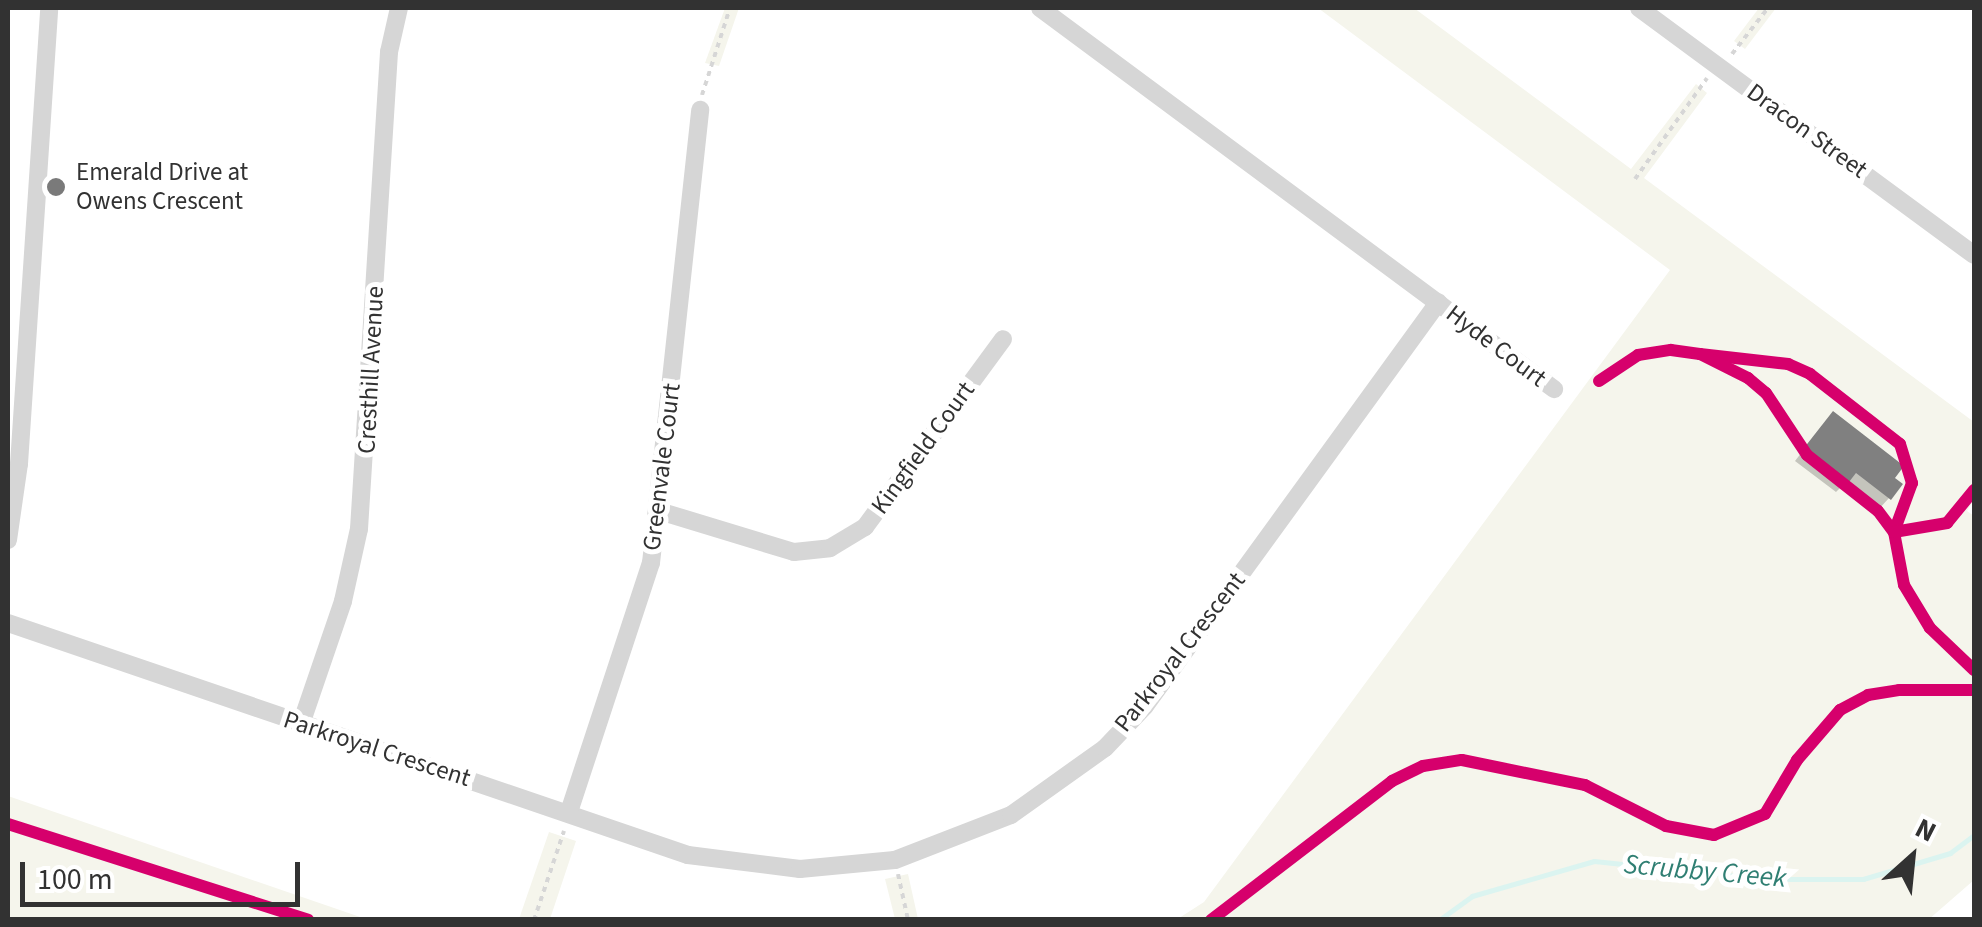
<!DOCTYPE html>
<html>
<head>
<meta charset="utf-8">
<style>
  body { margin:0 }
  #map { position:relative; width:1982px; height:927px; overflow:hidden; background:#fff; font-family:"Source Sans 3",sans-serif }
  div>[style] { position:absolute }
  .green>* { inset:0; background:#f5f5ec }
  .shadow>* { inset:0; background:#0003 }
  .stream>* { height:5px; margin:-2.5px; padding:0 2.5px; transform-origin:2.5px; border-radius:2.5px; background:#dbf4f0 }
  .building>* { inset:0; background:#808080 }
  .path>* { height:4px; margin-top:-2px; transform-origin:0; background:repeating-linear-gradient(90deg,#d6d6d6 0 5px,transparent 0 10px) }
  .minor>* { height:18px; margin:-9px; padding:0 9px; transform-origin:9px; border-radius:9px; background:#d6d6d6 }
  .cycleway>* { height:12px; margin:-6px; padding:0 6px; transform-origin:6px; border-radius:6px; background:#d6006c }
  .dots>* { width:28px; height:28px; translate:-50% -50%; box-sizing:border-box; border:5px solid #fff; border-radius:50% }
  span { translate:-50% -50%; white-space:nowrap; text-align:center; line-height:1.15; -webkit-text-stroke:10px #fff; paint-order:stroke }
  .street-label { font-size:25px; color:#323232 }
  .poi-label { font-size:25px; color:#323232 }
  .left { translate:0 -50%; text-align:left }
  .water-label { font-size:28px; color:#307f73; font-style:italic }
  .frame { position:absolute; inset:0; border:10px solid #323232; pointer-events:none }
  .north { position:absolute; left:1862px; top:807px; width:100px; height:100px; -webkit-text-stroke:8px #fff; paint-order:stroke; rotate:27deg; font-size:28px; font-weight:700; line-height:40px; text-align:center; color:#323232 }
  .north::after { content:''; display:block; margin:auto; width:35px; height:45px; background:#323232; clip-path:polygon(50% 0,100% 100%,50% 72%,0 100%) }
  .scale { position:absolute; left:20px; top:862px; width:280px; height:45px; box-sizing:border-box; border:5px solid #323232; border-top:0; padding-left:12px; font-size:30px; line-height:35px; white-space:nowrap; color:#323232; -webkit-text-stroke:8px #fff; paint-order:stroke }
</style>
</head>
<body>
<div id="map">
  <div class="green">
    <div style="clip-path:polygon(725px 8px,739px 8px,719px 66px,705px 63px)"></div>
    <div style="clip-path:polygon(evenodd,1318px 8px,1414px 8px,1631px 169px,1696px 84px,1707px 93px,1644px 178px,1974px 422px,1974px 500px,1967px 511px,1974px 516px,1974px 880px,1928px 920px,1176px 920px,1204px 902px,1670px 270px,1318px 8px,1833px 412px,1904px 466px,1895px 478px,1903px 484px,1891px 499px,1856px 473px,1849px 482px,1805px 448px,1833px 412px)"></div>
    <div style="clip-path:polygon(1759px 8px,1776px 8px,1745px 49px,1734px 41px)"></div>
    <div style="clip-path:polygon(8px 796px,366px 919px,8px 919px)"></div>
    <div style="clip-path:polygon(549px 832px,576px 841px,550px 919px,519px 919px)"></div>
    <div style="clip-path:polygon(908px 874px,918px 919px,895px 919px,885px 879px)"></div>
  </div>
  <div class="shadow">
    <div style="clip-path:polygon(1822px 426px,1892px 478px,1889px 498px,1878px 510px,1844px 484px,1836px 492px,1795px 461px)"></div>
  </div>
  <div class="stream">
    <div style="left:1439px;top:920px;width:41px;rotate:-36deg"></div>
    <div style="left:1472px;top:896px;width:127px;rotate:-16deg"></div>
    <div style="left:1594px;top:861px;width:172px;rotate:6deg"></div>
    <div style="left:1765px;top:879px;width:98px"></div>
    <div style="left:1863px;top:879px;width:91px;rotate:-16.6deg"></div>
    <div style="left:1950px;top:853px;width:30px;rotate:-37deg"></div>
  </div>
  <div class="building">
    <div style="clip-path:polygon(1833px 411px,1904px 466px,1895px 478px,1903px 484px,1891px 500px,1856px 473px,1849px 482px,1804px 448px)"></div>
  </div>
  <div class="path">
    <div style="left:1732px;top:54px;width:58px;rotate:-52deg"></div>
    <div style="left:702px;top:95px;width:91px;rotate:-72.2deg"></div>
    <div style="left:1635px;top:179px;width:124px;rotate:-54.5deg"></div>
    <div style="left:8px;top:824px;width:315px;rotate:17.7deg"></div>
    <div style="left:898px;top:874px;width:47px;rotate:77.7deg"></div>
    <div style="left:534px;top:920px;width:94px;rotate:-71.4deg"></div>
  </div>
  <div class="minor">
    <div style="left:1040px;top:8px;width:640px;rotate:36.55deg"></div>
    <div style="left:1639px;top:8px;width:416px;rotate:36.4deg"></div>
    <div style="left:659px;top:511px;width:141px;rotate:16.9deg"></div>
    <div style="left:794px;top:552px;width:36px;rotate:-6deg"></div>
    <div style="left:830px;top:548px;width:41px;rotate:-31deg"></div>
    <div style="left:865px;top:527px;width:233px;rotate:-53.7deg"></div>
    <div style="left:8px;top:540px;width:77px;rotate:-81.8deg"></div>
    <div style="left:19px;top:464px;width:457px;rotate:-86.2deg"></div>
    <div style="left:8px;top:623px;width:718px;rotate:18.84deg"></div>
    <div style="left:688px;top:855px;width:113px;rotate:7.1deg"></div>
    <div style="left:800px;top:869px;width:95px;rotate:-5.4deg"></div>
    <div style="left:895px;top:860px;width:124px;rotate:-21.2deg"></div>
    <div style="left:1011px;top:815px;width:115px;rotate:-35.5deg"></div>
    <div style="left:1105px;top:748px;width:58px;rotate:-46.4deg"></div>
    <div style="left:1145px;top:706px;width:499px;rotate:-54deg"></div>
    <div style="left:301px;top:724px;width:130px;rotate:-71.1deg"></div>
    <div style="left:343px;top:601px;width:74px;rotate:-77.5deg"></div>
    <div style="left:359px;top:529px;width:478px;rotate:-86.4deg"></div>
    <div style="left:389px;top:52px;width:45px;rotate:-77.2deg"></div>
    <div style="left:569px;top:812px;width:262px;rotate:-71.8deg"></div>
    <div style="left:651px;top:563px;width:456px;rotate:-83.8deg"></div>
  </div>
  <div class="cycleway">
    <div style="left:1700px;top:354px;width:89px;rotate:6.5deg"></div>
    <div style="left:1788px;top:364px;width:24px;rotate:24deg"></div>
    <div style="left:1810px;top:374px;width:114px;rotate:37.9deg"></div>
    <div style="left:1900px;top:444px;width:41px;rotate:72.9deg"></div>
    <div style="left:1912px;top:483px;width:52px;rotate:110.2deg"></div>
    <div style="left:1894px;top:532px;width:54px;rotate:79.3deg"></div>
    <div style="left:1904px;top:585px;width:50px;rotate:58.8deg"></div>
    <div style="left:1930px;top:628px;width:61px;rotate:43.7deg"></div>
    <div style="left:1599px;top:381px;width:47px;rotate:-33.7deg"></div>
    <div style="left:1638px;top:355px;width:33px;rotate:-9deg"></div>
    <div style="left:1671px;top:350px;width:29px;rotate:8deg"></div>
    <div style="left:1700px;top:354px;width:54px;rotate:26.6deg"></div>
    <div style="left:1748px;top:378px;width:23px;rotate:40deg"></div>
    <div style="left:1766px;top:393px;width:74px;rotate:56.5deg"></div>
    <div style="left:1807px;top:455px;width:90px;rotate:38.3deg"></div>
    <div style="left:1878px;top:511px;width:26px;rotate:53deg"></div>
    <div style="left:1894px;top:532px;width:54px;rotate:-9.6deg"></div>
    <div style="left:1947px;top:523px;width:43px;rotate:-50.7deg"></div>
    <div style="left:8px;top:824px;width:315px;rotate:17.7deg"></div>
    <div style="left:1211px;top:920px;width:228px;rotate:-37.5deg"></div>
    <div style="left:1392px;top:781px;width:34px;rotate:-26deg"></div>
    <div style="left:1423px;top:766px;width:39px;rotate:-9deg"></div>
    <div style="left:1462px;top:760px;width:126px;rotate:11.5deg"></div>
    <div style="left:1585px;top:785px;width:91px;rotate:26.8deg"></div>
    <div style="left:1666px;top:826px;width:49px;rotate:10.6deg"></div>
    <div style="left:1714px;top:835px;width:55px;rotate:-22.4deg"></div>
    <div style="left:1765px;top:814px;width:63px;rotate:-59.3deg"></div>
    <div style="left:1797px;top:760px;width:66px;rotate:-49.3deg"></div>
    <div style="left:1840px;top:710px;width:32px;rotate:-28deg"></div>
    <div style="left:1868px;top:695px;width:31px;rotate:-9deg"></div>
    <div style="left:1899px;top:690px;width:75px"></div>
  </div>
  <div class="dots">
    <div style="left:56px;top:187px;background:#7a7a7a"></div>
  </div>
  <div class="street-label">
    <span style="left:1807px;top:131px;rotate:36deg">Dracon Street</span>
    <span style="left:1496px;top:346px;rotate:37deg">Hyde Court</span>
    <span style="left:371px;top:370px;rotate:-87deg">Cresthill Avenue</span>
    <span style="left:923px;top:448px;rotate:-54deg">Kingfield Court</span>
    <span style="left:662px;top:467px;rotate:-83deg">Greenvale Court</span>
    <span style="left:1180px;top:652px;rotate:-52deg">Parkroyal Crescent</span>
    <span style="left:377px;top:749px;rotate:18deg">Parkroyal Crescent</span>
  </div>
  <div class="poi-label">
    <span class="left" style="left:76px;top:187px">Emerald Drive at<br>Owens Crescent</span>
  </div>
  <div class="water-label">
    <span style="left:1705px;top:871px;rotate:5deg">Scrubby Creek</span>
  </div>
  <div class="frame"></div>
  <div class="north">N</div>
  <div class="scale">100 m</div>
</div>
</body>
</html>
